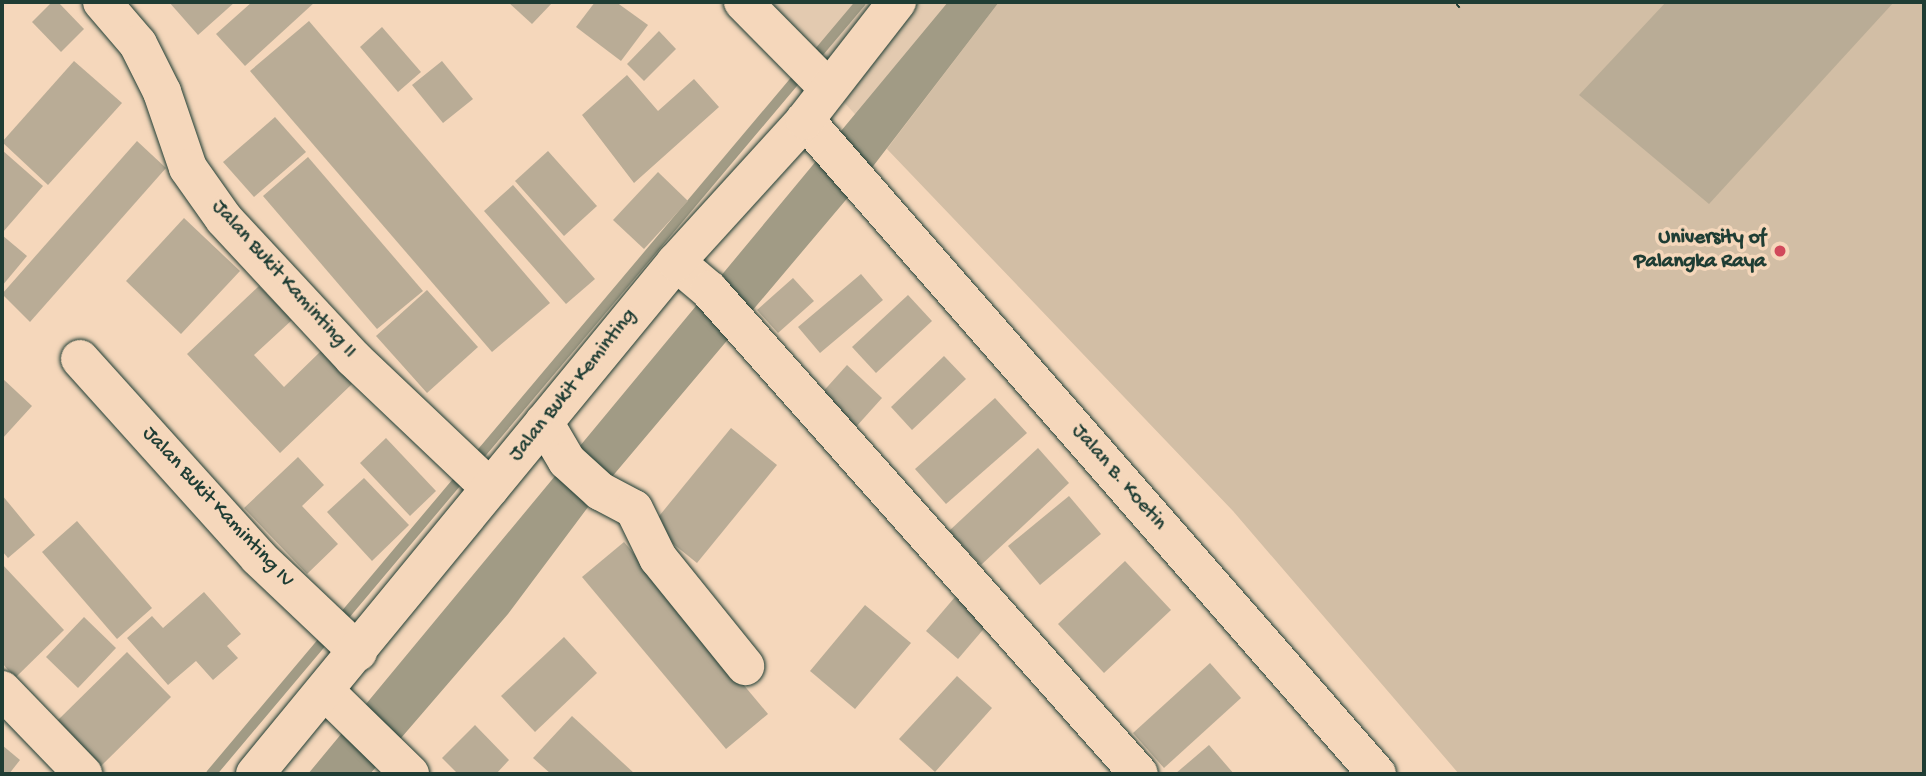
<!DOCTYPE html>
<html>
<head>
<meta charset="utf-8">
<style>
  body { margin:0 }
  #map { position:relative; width:1926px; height:776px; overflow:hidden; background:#f5d7bb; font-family:"Gochi Hand",sans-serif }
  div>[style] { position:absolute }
  .built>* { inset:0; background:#e3cab0 }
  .green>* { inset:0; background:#d2bea5 }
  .water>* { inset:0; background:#a19b85 }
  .stream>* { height:10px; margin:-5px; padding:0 5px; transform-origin:5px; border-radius:5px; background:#a19b85 }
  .building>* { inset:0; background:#b9ac96 }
  .path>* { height:4.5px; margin-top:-2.25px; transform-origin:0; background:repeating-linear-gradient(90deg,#1f3d34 0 2px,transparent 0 7px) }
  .roads { filter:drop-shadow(0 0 2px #1f3d34) drop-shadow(0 0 2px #1f3d34) }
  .minor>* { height:38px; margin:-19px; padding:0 19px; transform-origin:19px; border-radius:19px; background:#f5d7bb }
  .major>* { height:38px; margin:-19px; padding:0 19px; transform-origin:19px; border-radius:19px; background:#f5d7bb }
  .dots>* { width:19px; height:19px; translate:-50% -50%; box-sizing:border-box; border:4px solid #f5d7bb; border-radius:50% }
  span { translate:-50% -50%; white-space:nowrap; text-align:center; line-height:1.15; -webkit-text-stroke:7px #f5d7bb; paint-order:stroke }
  .poi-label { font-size:21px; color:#1f3d34; font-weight:700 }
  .right { translate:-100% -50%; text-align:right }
  .street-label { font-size:21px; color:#1f3d34 }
  .frame { position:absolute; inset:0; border:4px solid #1f3d34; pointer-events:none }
</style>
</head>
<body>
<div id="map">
  <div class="built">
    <div style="clip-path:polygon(752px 2px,1014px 2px,887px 149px)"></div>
  </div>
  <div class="green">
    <div style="clip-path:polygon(999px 2px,1924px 2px,1924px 774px,1459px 774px,1233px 511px,887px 149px)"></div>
  </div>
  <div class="water">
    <div style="clip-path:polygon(948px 2px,999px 2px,861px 182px,600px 491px,508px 614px,370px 774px,308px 774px)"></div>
  </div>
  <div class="stream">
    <div style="left:211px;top:774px;width:1009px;rotate:-49.9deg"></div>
  </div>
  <div class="building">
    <div style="clip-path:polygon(52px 2px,58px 2px,84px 29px,61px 52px,32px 22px)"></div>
    <div style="clip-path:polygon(169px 2px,235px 2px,198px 35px)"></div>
    <div style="clip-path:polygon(252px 2px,315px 2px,245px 66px,216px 34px)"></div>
    <div style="clip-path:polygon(508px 2px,553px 2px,532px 24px)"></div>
    <div style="clip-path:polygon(595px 2px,616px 2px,648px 25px,621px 61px,576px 27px)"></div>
    <div style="clip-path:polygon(1666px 2px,1894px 2px,1709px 204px,1579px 95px)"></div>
    <div style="clip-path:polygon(309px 21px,550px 303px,492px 352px,250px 71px)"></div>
    <div style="clip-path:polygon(382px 27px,421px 72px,398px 92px,360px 47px)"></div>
    <div style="clip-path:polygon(659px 31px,676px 49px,644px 81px,627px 64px)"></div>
    <div style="clip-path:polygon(74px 61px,122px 103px,48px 185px,2px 142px)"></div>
    <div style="clip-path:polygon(442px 61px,473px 99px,443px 123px,412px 85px)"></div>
    <div style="clip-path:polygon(627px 75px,658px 111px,694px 79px,719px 107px,634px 183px,582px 115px)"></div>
    <div style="clip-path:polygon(275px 117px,306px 152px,254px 197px,223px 162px)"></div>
    <div style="clip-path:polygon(137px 141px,166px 168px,30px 322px,2px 294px)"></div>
    <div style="clip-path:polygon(2px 150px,43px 186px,3px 232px,2px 231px)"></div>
    <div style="clip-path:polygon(548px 151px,597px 206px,564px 236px,515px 181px)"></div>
    <div style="clip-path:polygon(308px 157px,423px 291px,377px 329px,263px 196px)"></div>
    <div style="clip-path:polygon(658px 172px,688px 201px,644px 249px,613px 220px)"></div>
    <div style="clip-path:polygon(513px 185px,595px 279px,566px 304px,484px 211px)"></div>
    <div style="clip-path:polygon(184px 218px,240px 271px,181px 334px,126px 281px)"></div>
    <div style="clip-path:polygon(2px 235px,27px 256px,2px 286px)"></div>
    <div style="clip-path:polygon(861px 274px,883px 300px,820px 353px,798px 327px)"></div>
    <div style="clip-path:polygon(793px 278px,814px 301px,778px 333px,757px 310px)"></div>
    <div style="clip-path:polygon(259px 286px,292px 320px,254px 355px,284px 387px,321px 351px,352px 384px,280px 453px,187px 354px)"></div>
    <div style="clip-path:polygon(427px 290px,478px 347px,427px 393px,376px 336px)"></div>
    <div style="clip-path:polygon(908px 295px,932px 321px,876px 373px,852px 347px)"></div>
    <div style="clip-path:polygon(944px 356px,966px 379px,912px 430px,891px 407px)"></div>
    <div style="clip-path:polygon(847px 365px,882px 398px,855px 428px,820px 395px)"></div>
    <div style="clip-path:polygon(2px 378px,32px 406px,2px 439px)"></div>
    <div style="clip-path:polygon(995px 398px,1027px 433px,946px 504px,915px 469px)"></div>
    <div style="clip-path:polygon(731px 428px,777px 465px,697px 563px,651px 526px)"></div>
    <div style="clip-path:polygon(386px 438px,436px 491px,410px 516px,360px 463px)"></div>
    <div style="clip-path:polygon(1038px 448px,1069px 483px,981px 565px,949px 531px)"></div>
    <div style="clip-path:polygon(298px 457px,324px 485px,302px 506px,338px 544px,307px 574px,244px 508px)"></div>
    <div style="clip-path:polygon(364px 478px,409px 525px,372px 561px,327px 512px)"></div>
    <div style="clip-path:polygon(2px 495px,35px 535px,8px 558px,2px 551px)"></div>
    <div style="clip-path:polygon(1069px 496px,1101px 534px,1040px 585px,1008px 546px)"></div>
    <div style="clip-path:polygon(77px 521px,152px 608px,117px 639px,42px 552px)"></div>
    <div style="clip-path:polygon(624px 542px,768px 714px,726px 749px,582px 577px)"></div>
    <div style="clip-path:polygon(1125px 561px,1171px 610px,1104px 673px,1058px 624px)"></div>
    <div style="clip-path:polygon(2px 564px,64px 630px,15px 678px,2px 663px)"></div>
    <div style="clip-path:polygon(204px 592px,241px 634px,227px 646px,238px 658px,213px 680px,196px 661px,168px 685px,127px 638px,152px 616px,163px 628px)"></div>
    <div style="clip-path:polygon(955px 597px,987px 625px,958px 659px,926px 631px)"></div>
    <div style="clip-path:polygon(865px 605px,911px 643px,855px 709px,810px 671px)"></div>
    <div style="clip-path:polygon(84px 617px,116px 648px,78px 688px,46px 657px)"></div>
    <div style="clip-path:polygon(564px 637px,597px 673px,535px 732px,501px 696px)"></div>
    <div style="clip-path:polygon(127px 652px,171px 697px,101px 766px,57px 721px)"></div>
    <div style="clip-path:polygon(1210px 663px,1241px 698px,1164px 768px,1133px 733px)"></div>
    <div style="clip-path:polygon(957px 676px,992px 708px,935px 772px,899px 739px)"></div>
    <div style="clip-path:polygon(572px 716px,635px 774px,551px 774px,533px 758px)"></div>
    <div style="clip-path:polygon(475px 725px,509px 760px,496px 774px,458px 774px,442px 758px)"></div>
    <div style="clip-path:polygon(2px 745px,20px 760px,9px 774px,2px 774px)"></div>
    <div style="clip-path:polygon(1209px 745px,1234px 774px,1175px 774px)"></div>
  </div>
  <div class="path">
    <div style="left:1457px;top:6px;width:6px;rotate:-39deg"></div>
  </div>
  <div class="roads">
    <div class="minor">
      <div style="left:102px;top:2px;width:55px;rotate:49.4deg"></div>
      <div style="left:138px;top:44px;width:54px;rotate:63.4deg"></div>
      <div style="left:162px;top:92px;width:80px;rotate:71.1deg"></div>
      <div style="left:188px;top:168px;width:62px;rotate:54.8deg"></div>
      <div style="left:224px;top:219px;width:190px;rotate:47.1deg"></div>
      <div style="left:353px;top:358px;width:189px;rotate:43.5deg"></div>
      <div style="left:743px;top:2px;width:121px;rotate:45.3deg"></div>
      <div style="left:805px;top:120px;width:869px;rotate:48.83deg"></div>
      <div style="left:676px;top:262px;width:43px;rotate:40.3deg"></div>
      <div style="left:709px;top:290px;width:647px;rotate:48.38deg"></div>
      <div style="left:80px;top:359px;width:266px;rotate:48deg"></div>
      <div style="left:258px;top:557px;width:138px;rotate:43.5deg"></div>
      <div style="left:544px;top:422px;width:45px;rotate:59.5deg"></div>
      <div style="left:567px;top:461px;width:45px;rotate:42.3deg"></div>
      <div style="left:600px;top:491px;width:38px;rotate:28deg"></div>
      <div style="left:634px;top:509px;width:55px;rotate:63.9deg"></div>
      <div style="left:658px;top:558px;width:139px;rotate:51.1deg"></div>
      <div style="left:2px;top:690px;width:117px;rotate:46deg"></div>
      <div style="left:325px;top:691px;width:119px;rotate:44.3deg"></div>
    </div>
    <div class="major">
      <div style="left:255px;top:774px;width:663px;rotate:-50.57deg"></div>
      <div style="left:676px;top:262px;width:192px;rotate:-47.7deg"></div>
      <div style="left:805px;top:120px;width:150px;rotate:-52.1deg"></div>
    </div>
  </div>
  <div class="dots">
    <div style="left:1780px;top:251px;background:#d1495b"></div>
  </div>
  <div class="poi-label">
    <span class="right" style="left:1766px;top:251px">University of<br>Palangka Raya</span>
  </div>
  <div class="street-label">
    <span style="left:283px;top:280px;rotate:48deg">Jalan Bukit Kaminting II</span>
    <span style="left:574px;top:386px;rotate:-51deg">Jalan Bukit Keminting</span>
    <span style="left:1118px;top:478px;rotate:49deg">Jalan B. Koetin</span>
    <span style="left:217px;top:508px;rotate:47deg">Jalan Bukit Kaminting IV</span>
  </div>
  <div class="frame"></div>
</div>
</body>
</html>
